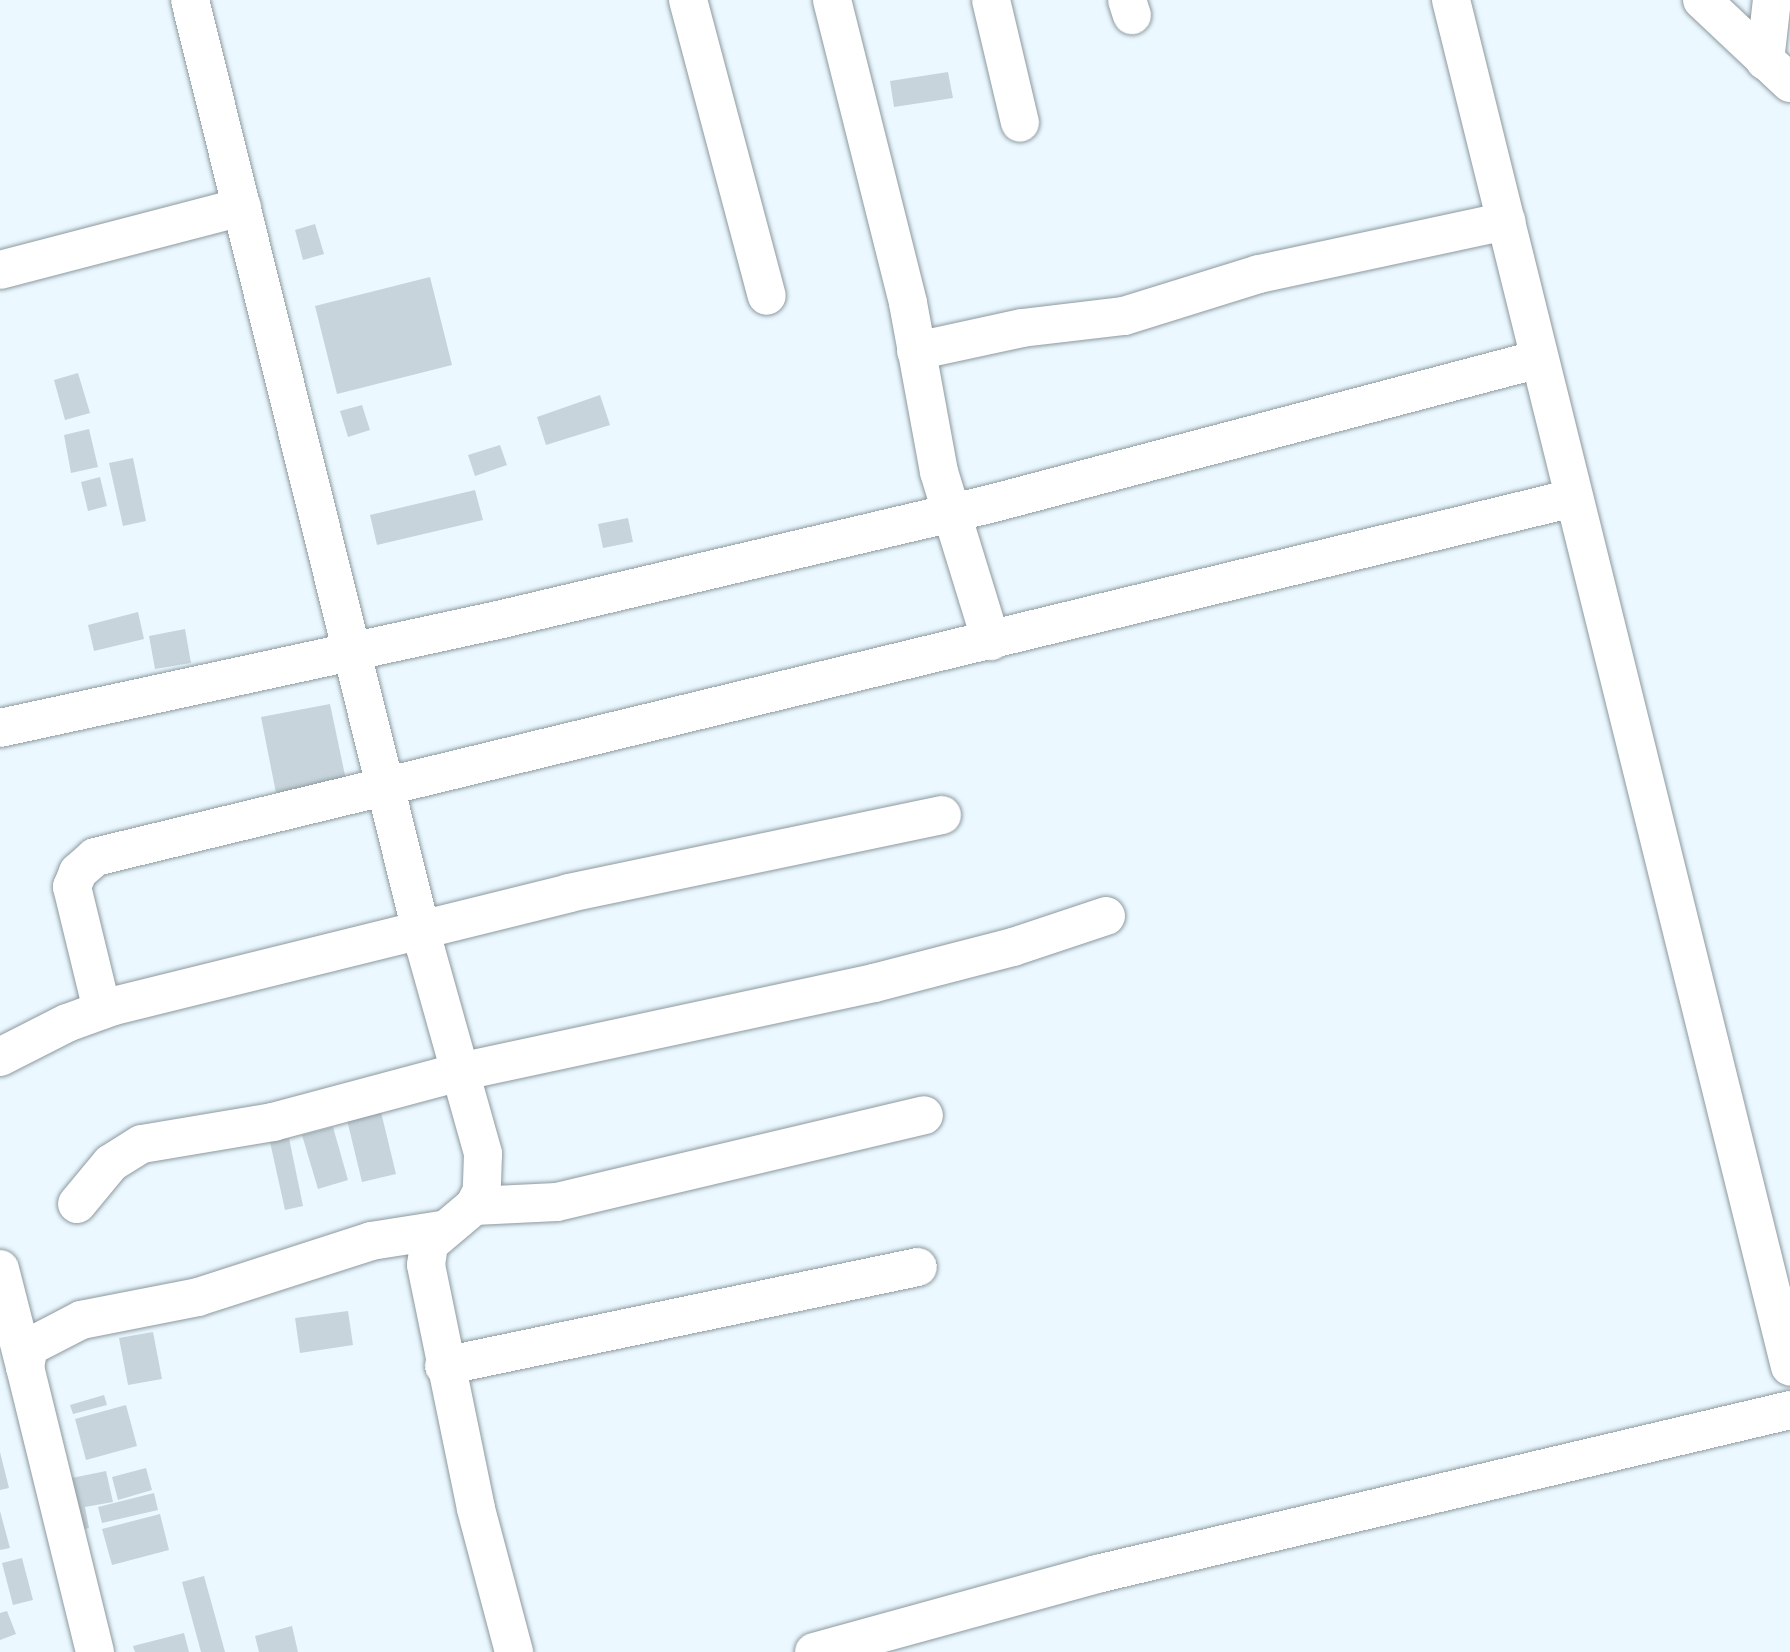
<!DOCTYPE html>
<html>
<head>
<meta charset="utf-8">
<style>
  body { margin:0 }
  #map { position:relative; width:1790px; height:1652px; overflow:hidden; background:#ebf8ff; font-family:Cabin,sans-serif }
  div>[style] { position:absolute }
  .building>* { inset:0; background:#c7d4db }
  .roads { filter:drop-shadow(0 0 2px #8d999f) drop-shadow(0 0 2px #8d999f) }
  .minor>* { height:38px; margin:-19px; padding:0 19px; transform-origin:19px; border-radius:19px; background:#fff }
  span { translate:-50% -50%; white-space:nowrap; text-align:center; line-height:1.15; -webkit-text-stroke:7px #fff; paint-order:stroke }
</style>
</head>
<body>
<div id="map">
  <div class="building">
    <div style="clip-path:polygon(948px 72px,953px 98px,894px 107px,890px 81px)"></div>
    <div style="clip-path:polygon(315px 224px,324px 254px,303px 260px,295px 230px)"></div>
    <div style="clip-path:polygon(430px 277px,452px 365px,337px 394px,315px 306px)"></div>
    <div style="clip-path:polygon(78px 373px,90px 413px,65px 420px,54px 380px)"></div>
    <div style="clip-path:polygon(600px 395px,610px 425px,546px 445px,537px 417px)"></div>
    <div style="clip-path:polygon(362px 405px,370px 430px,348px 437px,340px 411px)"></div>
    <div style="clip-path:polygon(89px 429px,98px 467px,71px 473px,64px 435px)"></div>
    <div style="clip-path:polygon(500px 445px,507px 465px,475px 476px,468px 455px)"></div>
    <div style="clip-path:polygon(133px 458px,146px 521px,123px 526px,109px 463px)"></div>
    <div style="clip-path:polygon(100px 477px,107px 506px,88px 511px,81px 482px)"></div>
    <div style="clip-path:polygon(475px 490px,483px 520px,377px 545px,370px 515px)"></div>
    <div style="clip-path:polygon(628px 518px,633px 542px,603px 548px,598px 524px)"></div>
    <div style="clip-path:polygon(138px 612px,144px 639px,94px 651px,88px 625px)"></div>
    <div style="clip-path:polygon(185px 629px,191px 663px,155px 669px,149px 636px)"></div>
    <div style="clip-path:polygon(330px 704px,346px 780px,276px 793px,261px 717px)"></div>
    <div style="clip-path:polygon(381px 1112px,396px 1174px,362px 1182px,347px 1120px)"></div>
    <div style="clip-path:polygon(333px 1127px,348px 1180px,318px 1189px,302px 1135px)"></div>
    <div style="clip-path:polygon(289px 1138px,303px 1206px,285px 1210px,270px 1142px)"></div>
    <div style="clip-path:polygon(348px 1311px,353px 1345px,300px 1353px,295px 1318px)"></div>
    <div style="clip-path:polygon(153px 1332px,162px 1379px,128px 1385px,119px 1338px)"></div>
    <div style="clip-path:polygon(104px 1395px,107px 1405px,73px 1414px,70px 1405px)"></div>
    <div style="clip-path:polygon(126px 1405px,137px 1446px,86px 1460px,75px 1419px)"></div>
    <div style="clip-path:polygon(0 1452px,9px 1488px,0 1490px)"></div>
    <div style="clip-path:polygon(146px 1468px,152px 1490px,118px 1500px,112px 1477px)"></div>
    <div style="clip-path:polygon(106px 1471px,113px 1502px,85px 1507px,89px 1528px,73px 1532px,62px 1480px)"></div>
    <div style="clip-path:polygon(154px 1493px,158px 1510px,102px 1523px,98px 1507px)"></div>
    <div style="clip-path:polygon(0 1511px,10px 1548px,0 1550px)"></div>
    <div style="clip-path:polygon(160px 1514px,169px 1550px,112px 1565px,102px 1529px)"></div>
    <div style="clip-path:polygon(22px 1558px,33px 1600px,13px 1605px,2px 1563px)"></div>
    <div style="clip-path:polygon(204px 1576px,225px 1652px,201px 1652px,182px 1582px)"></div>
    <div style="clip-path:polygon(7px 1611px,16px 1634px,0 1640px,0 1613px)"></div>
    <div style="clip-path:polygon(292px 1626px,298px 1652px,259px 1652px,255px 1636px)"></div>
    <div style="clip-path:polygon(184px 1633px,189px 1652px,135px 1652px,133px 1646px)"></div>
  </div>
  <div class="roads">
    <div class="minor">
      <div style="left:190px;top:0;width:976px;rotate:76.06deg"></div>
      <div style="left:425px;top:947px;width:215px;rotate:74.3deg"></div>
      <div style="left:483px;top:1154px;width:37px;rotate:92deg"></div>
      <div style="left:482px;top:1191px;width:17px;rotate:118deg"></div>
      <div style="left:474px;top:1206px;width:59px;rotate:139.8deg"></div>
      <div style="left:429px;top:1244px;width:21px;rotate:98deg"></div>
      <div style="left:426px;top:1265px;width:249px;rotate:78.4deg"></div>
      <div style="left:476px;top:1509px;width:148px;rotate:75.1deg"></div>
      <div style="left:688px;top:0;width:306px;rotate:75.1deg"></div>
      <div style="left:832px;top:0;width:312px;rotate:75.9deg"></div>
      <div style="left:908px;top:303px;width:172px;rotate:79.6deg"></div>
      <div style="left:939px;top:472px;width:177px;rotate:72.9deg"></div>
      <div style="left:991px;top:0;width:126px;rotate:76.7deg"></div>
      <div style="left:1127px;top:0;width:16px;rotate:72deg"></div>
      <div style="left:1451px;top:0;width:1408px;rotate:76.07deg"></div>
      <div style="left:1702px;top:0;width:121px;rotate:43.3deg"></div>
      <div style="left:1765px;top:61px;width:61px;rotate:-83.5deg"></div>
      <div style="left:0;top:270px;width:250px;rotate:-14.6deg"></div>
      <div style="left:916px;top:351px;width:108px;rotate:-12.2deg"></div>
      <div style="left:1022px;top:328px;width:103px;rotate:-6.7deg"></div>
      <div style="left:1124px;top:316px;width:141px;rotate:-17.3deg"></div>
      <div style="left:1259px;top:274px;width:253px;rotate:-12.1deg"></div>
      <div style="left:0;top:728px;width:510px;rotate:-12.24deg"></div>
      <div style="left:498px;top:620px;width:505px;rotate:-13.27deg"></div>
      <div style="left:990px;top:504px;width:568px;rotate:-14.79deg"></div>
      <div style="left:102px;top:1010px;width:127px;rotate:-103.7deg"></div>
      <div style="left:72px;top:887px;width:16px;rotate:-68deg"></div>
      <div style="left:78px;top:872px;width:23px;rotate:-41deg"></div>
      <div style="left:95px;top:857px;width:1521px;rotate:-13.65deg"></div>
      <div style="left:0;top:1057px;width:75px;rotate:-26.9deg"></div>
      <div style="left:67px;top:1023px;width:50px;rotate:-19.9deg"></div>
      <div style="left:114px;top:1006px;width:469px;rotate:-13.9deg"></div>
      <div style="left:569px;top:893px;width:381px;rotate:-11.8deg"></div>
      <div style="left:77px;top:1204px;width:53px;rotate:-50.3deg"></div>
      <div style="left:111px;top:1163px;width:36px;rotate:-32deg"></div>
      <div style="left:142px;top:1144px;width:133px;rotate:-9.5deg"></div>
      <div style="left:273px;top:1122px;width:193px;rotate:-15deg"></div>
      <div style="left:459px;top:1072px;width:424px;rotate:-12.1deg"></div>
      <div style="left:874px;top:983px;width:144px;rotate:-14.5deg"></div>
      <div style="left:1013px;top:947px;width:98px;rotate:-18.4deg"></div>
      <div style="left:474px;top:1206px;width:83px;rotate:-2.8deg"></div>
      <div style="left:557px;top:1202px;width:377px;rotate:-13.3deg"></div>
      <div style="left:0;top:1269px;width:101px;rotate:75.7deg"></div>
      <div style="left:444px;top:1366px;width:484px;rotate:-11.8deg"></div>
      <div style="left:95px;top:1652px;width:293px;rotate:-103.8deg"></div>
      <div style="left:25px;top:1367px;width:20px;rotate:-79deg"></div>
      <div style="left:29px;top:1347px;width:59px;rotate:-27.4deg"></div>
      <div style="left:81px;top:1320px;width:119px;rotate:-11.1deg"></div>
      <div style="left:198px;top:1297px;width:182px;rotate:-17.9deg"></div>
      <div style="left:371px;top:1241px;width:71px;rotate:-8.9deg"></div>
      <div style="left:814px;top:1652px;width:294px;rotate:-15.4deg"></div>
      <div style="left:1097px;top:1574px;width:712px;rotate:-13.31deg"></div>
    </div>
  </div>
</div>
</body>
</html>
